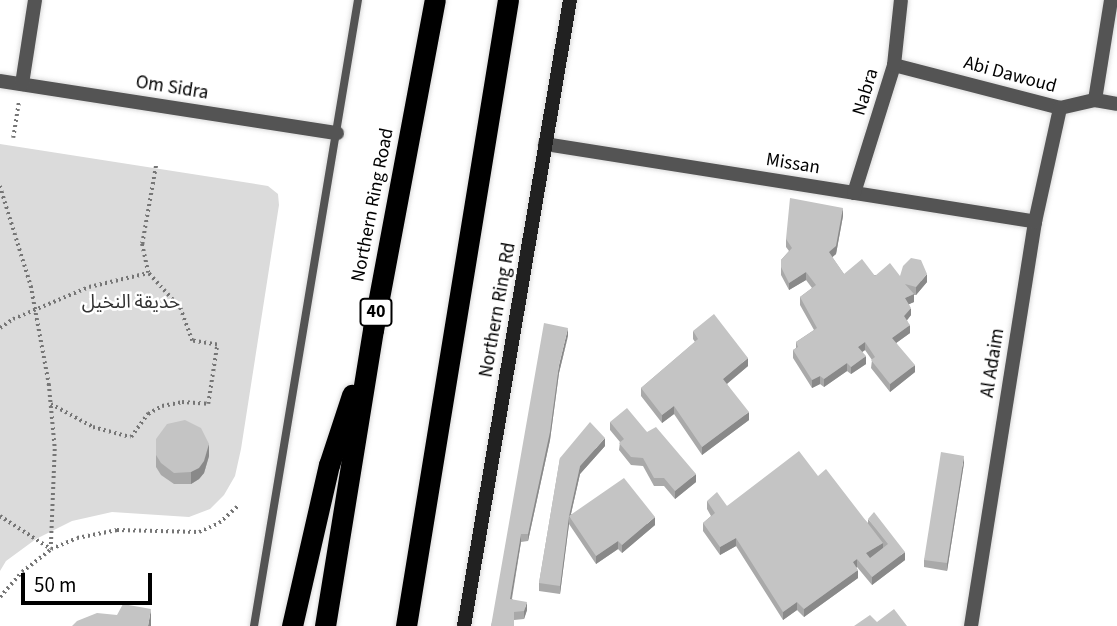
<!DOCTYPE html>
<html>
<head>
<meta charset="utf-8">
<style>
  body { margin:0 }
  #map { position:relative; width:1117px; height:626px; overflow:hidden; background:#fff; font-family:"Source Sans 3","Noto Sans Arabic",sans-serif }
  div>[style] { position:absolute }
  .green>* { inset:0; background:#dbdbdb }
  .path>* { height:3.5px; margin-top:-1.75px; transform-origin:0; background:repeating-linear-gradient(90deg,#767676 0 2px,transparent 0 5.5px) }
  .roads { filter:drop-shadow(0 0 2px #dbdbdb) drop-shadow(0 0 2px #dbdbdb) }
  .lane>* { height:8px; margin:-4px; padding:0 4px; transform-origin:4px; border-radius:4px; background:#545454 }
  .street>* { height:14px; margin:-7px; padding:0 7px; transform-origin:7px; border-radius:7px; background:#545454 }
  .secondary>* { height:14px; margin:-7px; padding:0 7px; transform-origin:7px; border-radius:7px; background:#212121 }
  .highway>* { height:21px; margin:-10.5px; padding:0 10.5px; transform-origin:10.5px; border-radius:10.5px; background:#000 }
  .wall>* { inset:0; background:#a9a9a9 }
  .shaded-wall>* { inset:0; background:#898989 }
  .building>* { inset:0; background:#c4c4c4 }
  span { translate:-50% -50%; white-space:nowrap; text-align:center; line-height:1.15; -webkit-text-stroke:5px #fff; paint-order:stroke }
  .shield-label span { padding:2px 5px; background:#fff; border:2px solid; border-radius:5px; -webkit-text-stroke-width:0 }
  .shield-label { font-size:18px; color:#000; font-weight:700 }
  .street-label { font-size:19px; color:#000 }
  .park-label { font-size:19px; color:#323232 }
  .scale { position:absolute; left:21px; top:573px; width:131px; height:32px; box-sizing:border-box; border:4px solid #000; border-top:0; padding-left:9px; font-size:21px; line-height:24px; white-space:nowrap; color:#000; -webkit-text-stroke:5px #fff; paint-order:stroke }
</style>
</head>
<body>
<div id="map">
  <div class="green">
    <div style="clip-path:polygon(0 144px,268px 186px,278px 194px,279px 205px,241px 449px,235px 476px,224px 495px,210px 509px,189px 517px,112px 512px,72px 521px,36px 539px,6px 561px,0 571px)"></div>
  </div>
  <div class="path">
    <div style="left:13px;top:138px;width:38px;rotate:-81deg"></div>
    <div style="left:0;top:186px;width:105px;rotate:72.8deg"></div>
    <div style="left:31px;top:286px;width:100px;rotate:79.6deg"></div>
    <div style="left:49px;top:384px;width:65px;rotate:84.7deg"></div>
    <div style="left:55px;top:449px;width:100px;rotate:92.3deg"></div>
    <div style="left:0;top:328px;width:16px;rotate:-35deg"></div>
    <div style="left:13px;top:319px;width:82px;rotate:-22.8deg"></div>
    <div style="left:89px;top:287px;width:61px;rotate:-13.3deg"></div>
    <div style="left:51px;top:404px;width:48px;rotate:28.7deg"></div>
    <div style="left:93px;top:427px;width:39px;rotate:15deg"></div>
    <div style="left:131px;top:437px;width:29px;rotate:-54deg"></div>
    <div style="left:148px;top:414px;width:16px;rotate:-30deg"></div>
    <div style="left:162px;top:406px;width:20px;rotate:-11deg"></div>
    <div style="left:182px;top:402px;width:26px;rotate:4deg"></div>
    <div style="left:208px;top:404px;width:60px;rotate:-81.3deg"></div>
    <div style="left:217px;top:345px;width:25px;rotate:-171deg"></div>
    <div style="left:192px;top:341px;width:35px;rotate:-110deg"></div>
    <div style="left:180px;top:308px;width:47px;rotate:-132.4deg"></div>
    <div style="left:148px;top:273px;width:30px;rotate:-102deg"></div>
    <div style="left:142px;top:244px;width:80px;rotate:-80deg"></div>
    <div style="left:0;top:516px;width:61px;rotate:32.9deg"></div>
    <div style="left:0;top:597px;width:33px;rotate:-49deg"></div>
    <div style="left:22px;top:572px;width:37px;rotate:-38deg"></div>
    <div style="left:51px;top:549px;width:28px;rotate:-23deg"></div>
    <div style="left:77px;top:538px;width:41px;rotate:-11.3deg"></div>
    <div style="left:117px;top:530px;width:82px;rotate:1.4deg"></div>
    <div style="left:199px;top:532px;width:22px;rotate:-24deg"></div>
    <div style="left:219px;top:523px;width:25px;rotate:-42deg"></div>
  </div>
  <div class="roads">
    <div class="lane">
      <div style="left:254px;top:626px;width:635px;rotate:-80.57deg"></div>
    </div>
    <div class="street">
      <div style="left:894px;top:65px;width:171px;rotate:14.5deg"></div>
      <div style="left:1060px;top:108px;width:36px;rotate:-13deg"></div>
      <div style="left:1095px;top:100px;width:22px;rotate:10deg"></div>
      <div style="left:0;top:81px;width:341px;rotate:8.8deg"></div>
      <div style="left:22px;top:84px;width:85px;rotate:-81.2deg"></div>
      <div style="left:1095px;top:100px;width:101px;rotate:-80.9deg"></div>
      <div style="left:545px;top:144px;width:496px;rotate:9deg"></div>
      <div style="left:854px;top:193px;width:134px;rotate:-72.6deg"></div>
      <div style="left:894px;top:65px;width:65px;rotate:-83.9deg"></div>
      <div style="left:971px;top:626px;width:409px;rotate:-81deg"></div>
      <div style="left:1035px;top:222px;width:117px;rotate:-77.6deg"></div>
    </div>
    <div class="secondary">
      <div style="left:464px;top:626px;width:635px;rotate:-80.39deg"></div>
    </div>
    <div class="highway">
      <div style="left:292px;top:626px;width:165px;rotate:-77.1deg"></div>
      <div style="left:329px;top:465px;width:74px;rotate:-71.8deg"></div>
      <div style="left:325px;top:626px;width:300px;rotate:-80.8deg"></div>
      <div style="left:373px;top:330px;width:336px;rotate:-79.4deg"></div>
      <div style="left:406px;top:626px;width:634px;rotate:-80.75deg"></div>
    </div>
  </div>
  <div class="wall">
    <div style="clip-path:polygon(843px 216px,836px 254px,832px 257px,844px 274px,900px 276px,927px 282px,916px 295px,914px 295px,914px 302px,909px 304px,911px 315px,907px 320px,910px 333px,896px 343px,915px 372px,890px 392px,871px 368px,872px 360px,865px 350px,862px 352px,866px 364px,851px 374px,847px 371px,824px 387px,820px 384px,812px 388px,793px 358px,793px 350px,796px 348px,796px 342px,814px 330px,800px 305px,800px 297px,812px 288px,806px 280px,789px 290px,781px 275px,781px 260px,789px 251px,786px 247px,786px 239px)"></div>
    <div style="clip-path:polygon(693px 331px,748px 366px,727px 384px,749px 420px,702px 455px,674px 414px,662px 423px,641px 396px,641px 388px,695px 342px,693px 339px)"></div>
    <div style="clip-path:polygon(568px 336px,559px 373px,550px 440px,528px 541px,521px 542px,512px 599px,527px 610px,524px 619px,514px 620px,491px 626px)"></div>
    <div style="clip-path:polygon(610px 422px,647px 432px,696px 482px,675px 499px,664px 486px,654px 486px,643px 466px,631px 465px,619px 450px,620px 442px,610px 430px)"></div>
    <div style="clip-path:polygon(156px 439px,209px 456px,204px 473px,199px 479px,191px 484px,174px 484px,161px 475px,156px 467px)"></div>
    <div style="clip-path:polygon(605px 446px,580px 474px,571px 514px,655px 525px,622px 553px,618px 549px,596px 564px,569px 524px,560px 594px,539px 591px,539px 583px,560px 458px)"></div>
    <div style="clip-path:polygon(964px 463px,947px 571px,924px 567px,924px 560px)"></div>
    <div style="clip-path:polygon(818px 476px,868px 523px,868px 519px,905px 560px,872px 585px,857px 567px,856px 568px,858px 578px,804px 617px,797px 610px,783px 620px,736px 546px,720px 555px,703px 531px,703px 523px,711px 516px,707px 509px,707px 501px,727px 506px)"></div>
  </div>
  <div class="shaded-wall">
    <div style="clip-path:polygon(843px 208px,843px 216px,836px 254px,829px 260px,829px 252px)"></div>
    <div style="clip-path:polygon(806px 272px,806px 280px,789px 290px,789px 283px)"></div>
    <div style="clip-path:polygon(927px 274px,927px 282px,916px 295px,916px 287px)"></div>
    <div style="clip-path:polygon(914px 294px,914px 302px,905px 306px,905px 298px)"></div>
    <div style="clip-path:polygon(911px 308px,911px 315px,904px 324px,904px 316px)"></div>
    <div style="clip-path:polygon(910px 325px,910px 333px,892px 346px,892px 338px)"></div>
    <div style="clip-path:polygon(568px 328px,568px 336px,559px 373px,550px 440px,528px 541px,528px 534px,559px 365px)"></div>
    <div style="clip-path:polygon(865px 342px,865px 350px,858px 355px,858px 347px)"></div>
    <div style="clip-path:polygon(866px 356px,866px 364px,851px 374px,851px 367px)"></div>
    <div style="clip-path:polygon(748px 358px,748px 366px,723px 387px,723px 379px)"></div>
    <div style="clip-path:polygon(847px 363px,847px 371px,824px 387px,824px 379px)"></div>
    <div style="clip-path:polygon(915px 365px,915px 372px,890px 392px,890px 384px)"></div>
    <div style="clip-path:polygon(820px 376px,820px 384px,812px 388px,812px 380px)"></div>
    <div style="clip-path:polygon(674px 406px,674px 414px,662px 423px,662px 415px)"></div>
    <div style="clip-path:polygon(749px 412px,749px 420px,702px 455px,702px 447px)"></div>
    <div style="clip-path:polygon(605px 438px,605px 446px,580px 474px,570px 518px,569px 516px,580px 466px)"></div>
    <div style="clip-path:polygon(209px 444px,209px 456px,204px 473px,199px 479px,191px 484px,191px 472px)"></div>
    <div style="clip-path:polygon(964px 456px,964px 463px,947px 571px,947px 563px)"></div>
    <div style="clip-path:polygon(696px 474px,696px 482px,675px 499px,675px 491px)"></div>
    <div style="clip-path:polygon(569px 516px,569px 524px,560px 594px,560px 586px)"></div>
    <div style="clip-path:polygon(655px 517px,655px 525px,622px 553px,622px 545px)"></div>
    <div style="clip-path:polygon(521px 534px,521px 542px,510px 607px,510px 599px)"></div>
    <div style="clip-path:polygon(736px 538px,736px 546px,720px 555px,720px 547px)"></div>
    <div style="clip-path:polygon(618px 541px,618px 549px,596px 564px,596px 556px)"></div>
    <div style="clip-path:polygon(883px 543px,883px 550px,866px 561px,866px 553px)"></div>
    <div style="clip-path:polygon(905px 552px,905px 560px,872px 585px,872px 577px)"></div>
    <div style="clip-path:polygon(857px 559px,857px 567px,853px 570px,853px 562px)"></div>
    <div style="clip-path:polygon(858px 570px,858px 578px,804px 617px,804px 609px)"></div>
    <div style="clip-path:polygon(527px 602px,527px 610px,524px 619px,524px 611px)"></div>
    <div style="clip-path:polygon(797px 602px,797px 610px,783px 620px,783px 612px)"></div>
    <div style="clip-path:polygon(151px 609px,151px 626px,148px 626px)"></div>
  </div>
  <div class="building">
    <div style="clip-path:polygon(790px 198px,843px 208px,836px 246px,829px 252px,844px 274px,862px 259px,875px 276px,890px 263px,900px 276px,903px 266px,911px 258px,921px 260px,927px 274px,916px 287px,905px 284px,914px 294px,905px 298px,911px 308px,904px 316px,910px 325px,892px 338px,915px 365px,890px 384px,871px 360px,875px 357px,865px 342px,858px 347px,866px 356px,851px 367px,847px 363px,824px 379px,820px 376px,812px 380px,793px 350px,798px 347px,796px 342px,817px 328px,800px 297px,816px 285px,806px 272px,789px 283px,781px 267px,781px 260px,792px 248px,786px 239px)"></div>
    <div style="clip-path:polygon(714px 314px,748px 358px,723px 379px,749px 412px,702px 447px,674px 406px,662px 415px,641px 388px,698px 339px,693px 331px)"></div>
    <div style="clip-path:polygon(544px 323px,568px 328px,559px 365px,550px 432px,528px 534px,521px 534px,510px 599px,527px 602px,524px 611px,514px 612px,514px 626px,491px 626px)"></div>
    <div style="clip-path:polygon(627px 408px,647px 432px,656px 427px,696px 474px,675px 491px,664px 478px,654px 478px,643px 458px,631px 457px,619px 443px,624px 439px,610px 422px)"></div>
    <div style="clip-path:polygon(185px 420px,201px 428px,209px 444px,204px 461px,199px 468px,191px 472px,174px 473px,161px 463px,156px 455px,156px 439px,167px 424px)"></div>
    <div style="clip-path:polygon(590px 422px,605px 438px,580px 466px,569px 516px,624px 478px,655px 517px,622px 545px,618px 541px,596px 556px,569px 516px,560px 586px,539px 583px,560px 458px)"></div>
    <div style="clip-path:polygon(799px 451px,818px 476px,826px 469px,883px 543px,866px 553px,870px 558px,888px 544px,868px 519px,874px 512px,905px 552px,872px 577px,857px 559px,853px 562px,858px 570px,804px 609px,797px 602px,783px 612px,736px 538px,720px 547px,703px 523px,715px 513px,707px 501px,717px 492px,727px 506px)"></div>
    <div style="clip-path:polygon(941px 452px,964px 456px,947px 563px,924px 560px)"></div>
    <div style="clip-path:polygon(123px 604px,151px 609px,148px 626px,72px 626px,77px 621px,97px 613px,117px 615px)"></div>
    <div style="clip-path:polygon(894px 609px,907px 626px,854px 626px,870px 615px,877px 622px)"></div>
  </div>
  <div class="shield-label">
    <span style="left:376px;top:312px">40</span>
  </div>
  <div class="street-label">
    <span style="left:1010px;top:75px;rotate:15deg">Abi Dawoud</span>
    <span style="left:172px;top:88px;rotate:9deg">Om Sidra</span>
    <span style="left:866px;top:92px;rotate:-73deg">Nabra</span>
    <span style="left:793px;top:164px;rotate:9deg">Missan</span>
    <span style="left:373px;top:205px;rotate:-79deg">Northern Ring Road</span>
    <span style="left:498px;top:310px;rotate:-80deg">Northern Ring Rd</span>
    <span style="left:993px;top:363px;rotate:-81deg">Al Adaim</span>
  </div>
  <div class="park-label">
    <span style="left:131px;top:303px">حديقة النخيل</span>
  </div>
  <div class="scale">50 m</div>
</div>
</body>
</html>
